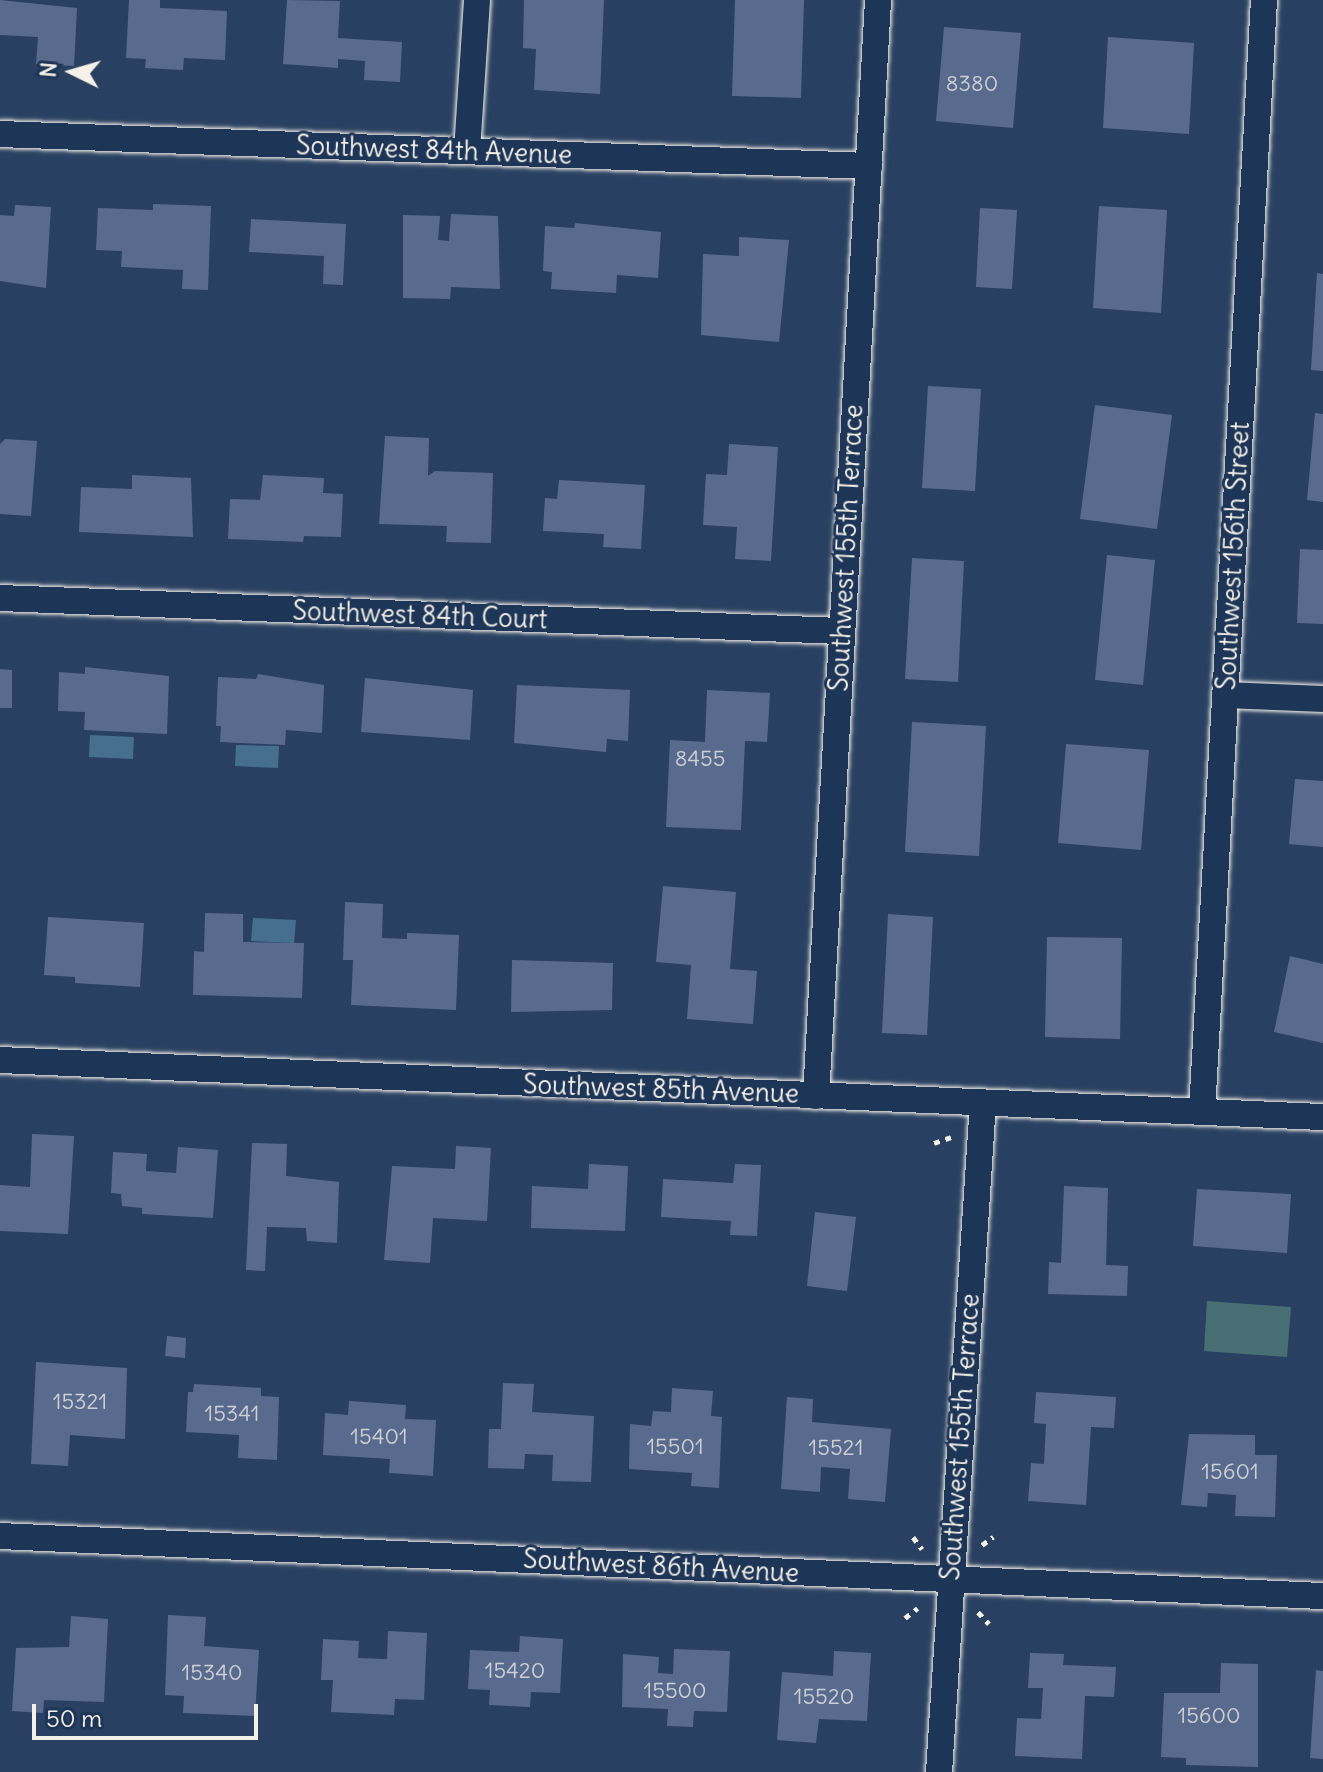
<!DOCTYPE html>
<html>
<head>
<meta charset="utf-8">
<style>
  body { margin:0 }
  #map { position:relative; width:1323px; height:1772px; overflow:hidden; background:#294062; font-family:Delius,sans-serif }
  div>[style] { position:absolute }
  .green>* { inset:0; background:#476f73 }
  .water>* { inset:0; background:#466f8d }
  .building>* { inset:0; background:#586b8f }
  .path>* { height:5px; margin-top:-2.5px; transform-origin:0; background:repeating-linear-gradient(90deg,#f4f1e8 0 6px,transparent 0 12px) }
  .roads { filter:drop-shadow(0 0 2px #f4f1e8) drop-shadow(0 0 2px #f4f1e8) }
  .minor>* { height:26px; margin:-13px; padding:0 13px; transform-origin:13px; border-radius:13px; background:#1d3557 }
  span { translate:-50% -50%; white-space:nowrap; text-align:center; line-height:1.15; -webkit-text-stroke:6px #1d3557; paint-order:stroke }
  .number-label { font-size:22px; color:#cdd0d2 }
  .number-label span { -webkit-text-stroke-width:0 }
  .street-label { font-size:26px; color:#f4f1e8 }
  .north { position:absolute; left:32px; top:32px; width:80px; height:80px; -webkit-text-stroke:6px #1d3557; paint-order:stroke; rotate:275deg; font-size:22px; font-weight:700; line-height:32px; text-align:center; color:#f4f1e8 }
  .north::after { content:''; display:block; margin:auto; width:28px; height:36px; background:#f4f1e8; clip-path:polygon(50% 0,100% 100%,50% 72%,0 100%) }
  .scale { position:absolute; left:32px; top:1704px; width:226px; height:36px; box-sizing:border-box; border:4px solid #f4f1e8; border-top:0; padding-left:10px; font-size:24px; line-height:28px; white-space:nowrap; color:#f4f1e8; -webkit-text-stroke:6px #1d3557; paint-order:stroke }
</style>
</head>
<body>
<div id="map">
  <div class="green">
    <div style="clip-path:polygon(1207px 1301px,1291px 1307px,1287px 1357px,1204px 1351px)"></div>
  </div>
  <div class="water">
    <div style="clip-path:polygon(90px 735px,134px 737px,133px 759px,89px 757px)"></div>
    <div style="clip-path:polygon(236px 745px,279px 746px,278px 768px,235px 766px)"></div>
    <div style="clip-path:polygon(253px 918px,296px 920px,294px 943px,251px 941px)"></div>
  </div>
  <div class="building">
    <div style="clip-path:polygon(0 0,77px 8px,74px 66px,36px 64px,38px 37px,0 35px)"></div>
    <div style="clip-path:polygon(129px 0,160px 0,160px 8px,227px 11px,225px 60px,184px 58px,183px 70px,145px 68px,146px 59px,126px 58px)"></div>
    <div style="clip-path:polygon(287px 0,340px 1px,338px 38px,402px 42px,400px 82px,364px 80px,365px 61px,338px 59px,338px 68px,283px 64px)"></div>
    <div style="clip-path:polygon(524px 0,604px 0,600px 94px,534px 90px,536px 49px,523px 48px)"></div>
    <div style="clip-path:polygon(735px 0,804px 0,801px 98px,732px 96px)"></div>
    <div style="clip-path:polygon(944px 27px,1021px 33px,1013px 128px,936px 121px)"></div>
    <div style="clip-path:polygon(1108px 37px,1194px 43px,1189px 134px,1103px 128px)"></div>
    <div style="clip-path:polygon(153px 204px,211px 206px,208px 290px,182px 289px,183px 270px,121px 267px,122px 251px,96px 250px,98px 208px,153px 210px)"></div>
    <div style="clip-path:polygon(15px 205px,51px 207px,46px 288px,0 281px,0 215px,14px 216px)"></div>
    <div style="clip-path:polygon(1099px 206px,1167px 210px,1161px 313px,1093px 308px)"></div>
    <div style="clip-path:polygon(980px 208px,1017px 210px,1012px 289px,976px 287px)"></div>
    <div style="clip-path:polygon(451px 214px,498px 216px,500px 289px,451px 287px,450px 299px,403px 298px,403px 215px,440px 216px,438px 240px,449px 241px)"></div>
    <div style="clip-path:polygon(251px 219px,346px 224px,343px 285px,323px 284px,324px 256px,249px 252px)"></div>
    <div style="clip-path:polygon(575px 223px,661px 232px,658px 278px,617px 275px,616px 293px,551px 289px,552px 272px,543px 271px,545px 226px,574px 228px)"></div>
    <div style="clip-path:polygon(739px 237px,789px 240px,779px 342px,701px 335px,703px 254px,739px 256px)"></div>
    <div style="clip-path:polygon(1317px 273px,1323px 274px,1323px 371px,1311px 370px)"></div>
    <div style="clip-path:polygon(928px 386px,981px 389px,975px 491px,922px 488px)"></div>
    <div style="clip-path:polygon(1095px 405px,1172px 415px,1157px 529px,1080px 519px)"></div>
    <div style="clip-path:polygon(1315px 413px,1323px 414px,1323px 502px,1307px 500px)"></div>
    <div style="clip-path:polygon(385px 436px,429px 438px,428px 476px,435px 471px,493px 473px,491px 543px,446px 542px,447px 526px,379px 524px)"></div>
    <div style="clip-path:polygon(5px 439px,37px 441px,31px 516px,0 514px,0 444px)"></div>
    <div style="clip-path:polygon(729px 444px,778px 447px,771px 561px,735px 559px,737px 527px,703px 525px,706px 474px,727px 475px)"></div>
    <div style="clip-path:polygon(132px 475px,191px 478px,193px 537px,79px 532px,81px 487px,132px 489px)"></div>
    <div style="clip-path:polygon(263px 475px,324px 478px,323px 493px,343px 494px,341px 537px,304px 536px,303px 542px,228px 539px,230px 499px,260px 500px)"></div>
    <div style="clip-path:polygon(559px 480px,645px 485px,641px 549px,603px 547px,604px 534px,543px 531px,545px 498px,557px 499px)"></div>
    <div style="clip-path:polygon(1300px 549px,1323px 550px,1323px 624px,1297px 623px)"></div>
    <div style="clip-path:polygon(1107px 555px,1155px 560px,1143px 685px,1095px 680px)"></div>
    <div style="clip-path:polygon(912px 558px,964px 561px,958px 682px,905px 679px)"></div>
    <div style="clip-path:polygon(85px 667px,169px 676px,167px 734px,84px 730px,85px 712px,58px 711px,59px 672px,85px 674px)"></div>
    <div style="clip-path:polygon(0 669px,12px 670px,12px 708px,0 708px)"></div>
    <div style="clip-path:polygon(258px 674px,324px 685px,322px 733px,286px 730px,285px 745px,220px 742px,221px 726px,216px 726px,218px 677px,256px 679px)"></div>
    <div style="clip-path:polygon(365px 678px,473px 690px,470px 740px,361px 732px)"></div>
    <div style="clip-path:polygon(517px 685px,630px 690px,628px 741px,607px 739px,606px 752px,514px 743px)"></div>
    <div style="clip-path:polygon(707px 690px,770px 693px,767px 742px,745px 741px,741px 830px,666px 827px,670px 740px,705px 742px)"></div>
    <div style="clip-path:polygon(912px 722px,986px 726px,979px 856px,905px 852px)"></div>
    <div style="clip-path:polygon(1066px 744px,1149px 750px,1141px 850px,1058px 843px)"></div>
    <div style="clip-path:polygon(1295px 779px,1323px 781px,1323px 847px,1289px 844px)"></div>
    <div style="clip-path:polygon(663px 886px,736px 892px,730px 969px,757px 971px,753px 1024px,687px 1019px,691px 965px,656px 962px)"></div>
    <div style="clip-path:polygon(345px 902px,383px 904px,382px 938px,407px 939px,407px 933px,459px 935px,456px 1010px,351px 1005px,353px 960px,343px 960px)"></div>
    <div style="clip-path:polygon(205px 913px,243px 914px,243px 942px,304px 943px,302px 998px,193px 995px,194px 951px,204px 952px)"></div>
    <div style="clip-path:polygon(888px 914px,933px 917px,927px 1035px,882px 1033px)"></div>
    <div style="clip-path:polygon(48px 917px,144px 923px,140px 987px,75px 983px,75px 977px,44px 975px)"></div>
    <div style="clip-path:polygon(1047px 937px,1122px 938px,1120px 1039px,1045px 1037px)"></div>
    <div style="clip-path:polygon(1290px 956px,1323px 964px,1323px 1043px,1274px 1032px)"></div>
    <div style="clip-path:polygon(512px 960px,613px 963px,612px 1010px,511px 1012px)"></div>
    <div style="clip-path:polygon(32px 1134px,74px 1136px,68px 1234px,0 1231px,0 1185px,30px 1187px)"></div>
    <div style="clip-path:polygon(252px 1143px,287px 1144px,286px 1176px,339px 1182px,337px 1243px,307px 1241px,306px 1228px,267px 1227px,265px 1271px,246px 1270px)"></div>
    <div style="clip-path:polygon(456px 1146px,491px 1148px,487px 1221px,433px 1218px,430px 1263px,384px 1260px,392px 1166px,455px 1169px)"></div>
    <div style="clip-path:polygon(178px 1147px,218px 1150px,213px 1218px,142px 1214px,142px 1208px,122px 1206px,121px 1194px,111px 1193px,113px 1152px,147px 1154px,146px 1171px,176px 1173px)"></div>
    <div style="clip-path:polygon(589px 1164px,628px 1166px,625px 1231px,531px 1228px,532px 1186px,588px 1189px)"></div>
    <div style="clip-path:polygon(735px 1164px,761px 1165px,757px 1236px,730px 1235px,731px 1221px,661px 1217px,663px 1179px,733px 1183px)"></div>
    <div style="clip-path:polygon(1064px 1186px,1108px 1188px,1106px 1265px,1128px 1266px,1127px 1296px,1048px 1294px,1049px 1262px,1061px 1263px)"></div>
    <div style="clip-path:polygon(1197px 1189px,1291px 1194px,1287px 1253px,1193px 1246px)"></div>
    <div style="clip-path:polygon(815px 1212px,856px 1217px,847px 1291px,807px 1286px)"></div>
    <div style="clip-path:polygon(167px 1336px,186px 1338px,185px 1358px,165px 1356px)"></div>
    <div style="clip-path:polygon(36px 1362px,127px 1368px,125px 1439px,70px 1435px,68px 1466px,31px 1464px)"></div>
    <div style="clip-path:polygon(503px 1383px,534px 1384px,532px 1412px,594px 1416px,591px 1482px,552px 1481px,553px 1455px,525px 1454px,524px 1469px,488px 1468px,489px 1429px,501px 1429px)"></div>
    <div style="clip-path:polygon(194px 1384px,261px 1388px,261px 1396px,279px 1397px,277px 1460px,238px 1458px,239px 1435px,186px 1432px,188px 1392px,193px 1392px)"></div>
    <div style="clip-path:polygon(672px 1388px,713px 1391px,711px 1416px,722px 1417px,719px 1488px,691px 1486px,692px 1473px,629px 1469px,630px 1424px,651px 1426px,653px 1411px,671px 1412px)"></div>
    <div style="clip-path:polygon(1036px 1392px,1116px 1397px,1114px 1428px,1091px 1427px,1086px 1505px,1028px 1501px,1031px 1463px,1044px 1464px,1046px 1424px,1034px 1423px)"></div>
    <div style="clip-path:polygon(787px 1397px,813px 1399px,812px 1422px,891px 1429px,885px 1502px,848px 1499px,850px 1469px,821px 1467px,820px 1492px,781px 1489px)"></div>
    <div style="clip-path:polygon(349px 1401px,406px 1405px,405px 1419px,436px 1420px,433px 1476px,389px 1473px,390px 1459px,323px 1455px,325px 1413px,348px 1415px)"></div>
    <div style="clip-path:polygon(1189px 1434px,1255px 1435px,1255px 1455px,1277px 1455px,1275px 1517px,1235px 1516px,1236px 1495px,1208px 1493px,1207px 1507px,1181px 1505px)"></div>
    <div style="clip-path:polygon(168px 1615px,206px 1617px,204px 1646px,259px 1650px,255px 1716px,183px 1713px,184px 1696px,165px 1695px)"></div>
    <div style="clip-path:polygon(71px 1616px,108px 1619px,104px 1702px,44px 1700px,43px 1713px,12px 1711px,16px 1648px,69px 1647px)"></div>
    <div style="clip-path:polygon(388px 1631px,427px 1633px,424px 1700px,395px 1699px,394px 1715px,331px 1712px,333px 1680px,321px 1680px,323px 1639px,359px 1641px,358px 1658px,387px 1659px)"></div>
    <div style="clip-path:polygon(520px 1636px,563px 1639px,560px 1693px,531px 1692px,530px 1707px,489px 1705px,490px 1690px,468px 1689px,470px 1650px,519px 1652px)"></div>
    <div style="clip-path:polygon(674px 1649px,730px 1651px,727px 1712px,694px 1711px,693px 1727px,667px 1726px,668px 1709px,622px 1707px,623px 1654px,659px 1657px,658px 1673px,673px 1674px)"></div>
    <div style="clip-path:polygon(834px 1651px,871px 1653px,867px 1721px,819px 1719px,816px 1743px,777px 1740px,782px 1672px,833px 1676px)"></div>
    <div style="clip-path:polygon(1030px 1653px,1064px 1654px,1063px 1665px,1116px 1667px,1114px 1697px,1085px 1696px,1082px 1759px,1015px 1756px,1017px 1718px,1041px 1719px,1043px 1688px,1028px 1688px)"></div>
    <div style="clip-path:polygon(1221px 1663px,1258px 1664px,1258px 1767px,1186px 1765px,1186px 1758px,1161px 1757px,1164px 1693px,1220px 1693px)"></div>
    <div style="clip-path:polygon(1316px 1670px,1323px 1671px,1323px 1759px,1310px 1758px)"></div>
  </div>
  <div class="path">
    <div style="left:934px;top:1143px;width:18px;rotate:-19deg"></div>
    <div style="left:913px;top:1537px;width:15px;rotate:53deg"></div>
    <div style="left:982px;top:1545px;width:14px;rotate:-36deg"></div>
    <div style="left:978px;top:1612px;width:16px;rotate:47deg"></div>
    <div style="left:905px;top:1618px;width:16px;rotate:-38deg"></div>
  </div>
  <div class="roads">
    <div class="minor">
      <div style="left:0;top:134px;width:870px;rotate:2.11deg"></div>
      <div style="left:467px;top:151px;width:151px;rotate:-86.2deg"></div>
      <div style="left:0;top:598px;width:842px;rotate:2.25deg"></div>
      <div style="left:1225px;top:695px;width:98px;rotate:2.3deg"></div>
      <div style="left:0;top:1060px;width:1324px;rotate:2.47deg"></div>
      <div style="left:816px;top:1096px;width:1098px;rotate:-86.76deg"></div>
      <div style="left:1202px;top:1112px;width:1114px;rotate:-86.81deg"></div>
      <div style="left:0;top:1536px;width:1324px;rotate:2.6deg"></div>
      <div style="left:939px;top:1772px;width:671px;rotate:-86.24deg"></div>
    </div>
  </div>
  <div class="number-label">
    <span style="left:972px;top:84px">8380</span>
    <span style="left:700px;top:759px">8455</span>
    <span style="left:80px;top:1402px">15321</span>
    <span style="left:232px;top:1414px">15341</span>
    <span style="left:379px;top:1437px">15401</span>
    <span style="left:675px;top:1447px">15501</span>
    <span style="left:836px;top:1448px">15521</span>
    <span style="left:1230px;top:1472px">15601</span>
    <span style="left:515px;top:1671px">15420</span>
    <span style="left:212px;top:1673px">15340</span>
    <span style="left:675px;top:1691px">15500</span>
    <span style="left:824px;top:1697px">15520</span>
    <span style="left:1209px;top:1716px">15600</span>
  </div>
  <div class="street-label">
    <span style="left:434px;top:150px;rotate:2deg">Southwest 84th Avenue</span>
    <span style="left:846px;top:548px;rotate:-87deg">Southwest 155th Terrace</span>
    <span style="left:1233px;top:556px;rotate:-87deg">Southwest 156th Street</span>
    <span style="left:420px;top:615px;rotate:2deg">Southwest 84th Court</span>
    <span style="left:661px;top:1089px;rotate:2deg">Southwest 85th Avenue</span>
    <span style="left:960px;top:1437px;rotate:-86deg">Southwest 155th Terrace</span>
    <span style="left:661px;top:1566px;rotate:3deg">Southwest 86th Avenue</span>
  </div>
  <div class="north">N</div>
  <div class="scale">50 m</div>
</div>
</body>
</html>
